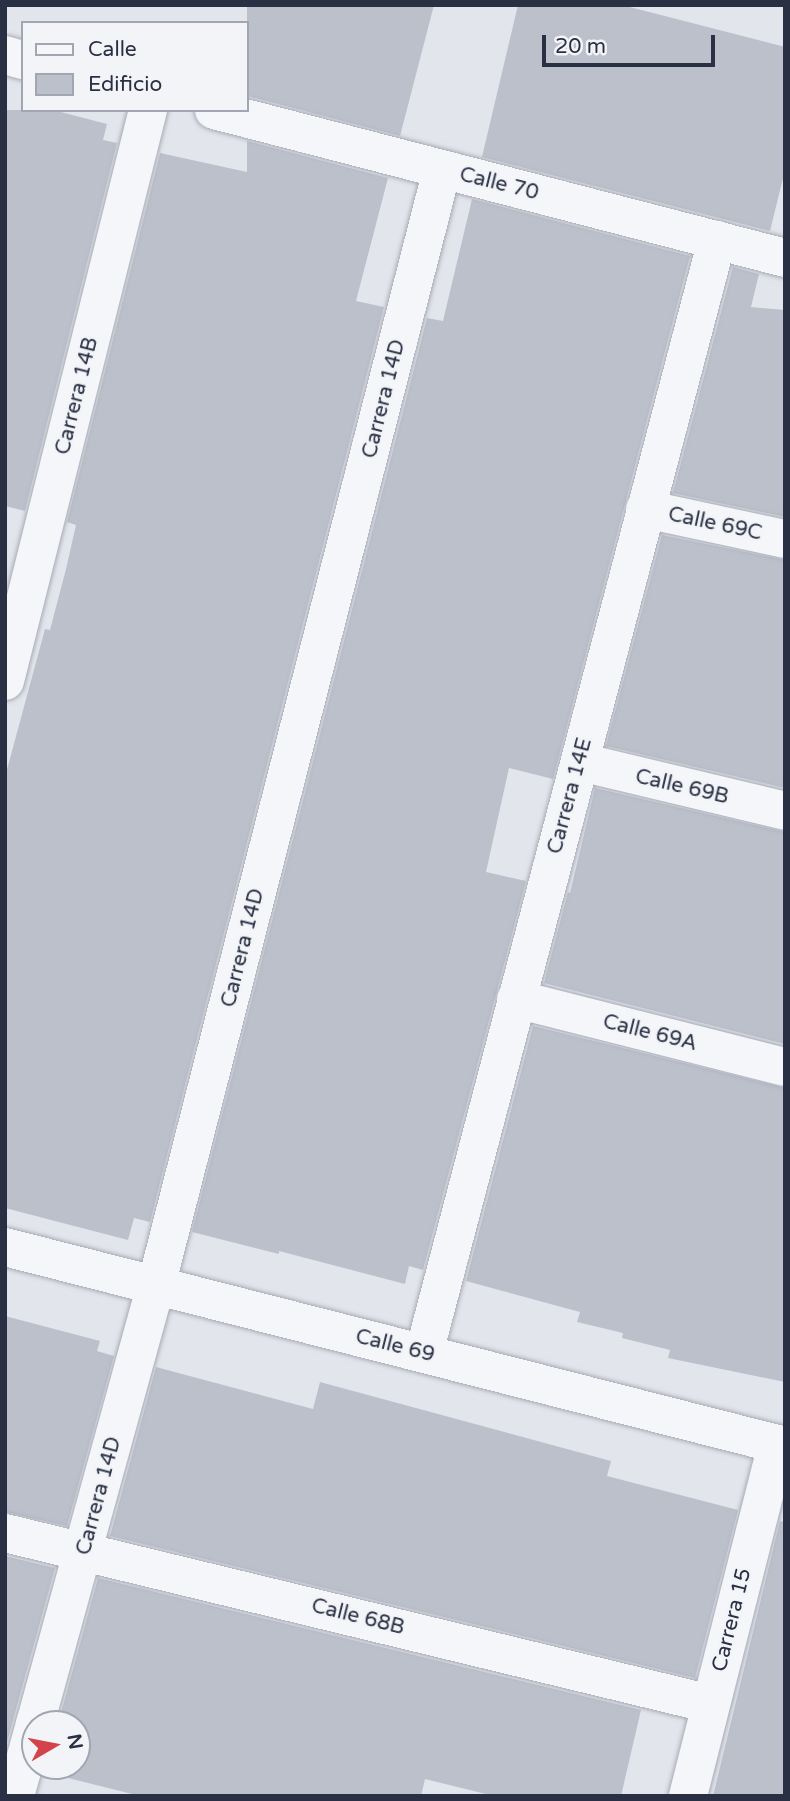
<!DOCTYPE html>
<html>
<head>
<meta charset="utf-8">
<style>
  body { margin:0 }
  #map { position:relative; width:790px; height:1801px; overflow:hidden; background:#e2e5eb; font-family:"Varela Round",sans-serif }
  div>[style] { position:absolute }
  .building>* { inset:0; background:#bcc0cb }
  .roads { filter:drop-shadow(0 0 2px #a7abb6) drop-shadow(0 0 2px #a7abb6) }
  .street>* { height:38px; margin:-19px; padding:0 19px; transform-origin:19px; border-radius:19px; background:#f5f6f9 }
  span { translate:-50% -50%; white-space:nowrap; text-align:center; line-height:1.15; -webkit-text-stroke:5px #f2f4f8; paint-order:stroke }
  .street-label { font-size:21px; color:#293044 }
  .frame { position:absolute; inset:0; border:7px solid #293044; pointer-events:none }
  .legend { position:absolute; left:21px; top:21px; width:228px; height:91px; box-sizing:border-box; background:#f2f4f8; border:2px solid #a2a6b0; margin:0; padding:9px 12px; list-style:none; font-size:21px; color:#293044 }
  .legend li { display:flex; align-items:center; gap:14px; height:35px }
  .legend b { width:35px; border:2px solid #a2a6b0 }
  .north { position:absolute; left:21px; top:1710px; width:70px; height:70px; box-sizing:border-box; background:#f2f4f8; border:2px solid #a2a6b0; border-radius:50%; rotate:80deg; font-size:19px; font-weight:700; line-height:28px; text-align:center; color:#293044 }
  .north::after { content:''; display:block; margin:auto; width:24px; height:32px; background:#d4434a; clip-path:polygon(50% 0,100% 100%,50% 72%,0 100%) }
  .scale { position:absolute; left:542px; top:35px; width:173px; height:32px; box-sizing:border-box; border:4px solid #293044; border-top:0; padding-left:9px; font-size:21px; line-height:24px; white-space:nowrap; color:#293044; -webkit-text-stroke:5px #f2f4f8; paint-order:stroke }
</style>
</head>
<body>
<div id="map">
  <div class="building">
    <div style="clip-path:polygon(247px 5px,434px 5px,400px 136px,247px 96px)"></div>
    <div style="clip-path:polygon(518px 5px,622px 5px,785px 47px,785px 170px,770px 231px,482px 157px)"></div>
    <div style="clip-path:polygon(5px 110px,53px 110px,107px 124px,103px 140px,117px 143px,25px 511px,5px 506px)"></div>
    <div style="clip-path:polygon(247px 141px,388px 178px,356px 301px,384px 307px,150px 1222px,134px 1218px,128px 1240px,5px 1208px,5px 777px,45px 629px,50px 630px,66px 569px,76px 525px,67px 522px,160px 153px,247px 172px)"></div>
    <div style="clip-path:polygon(472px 199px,690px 256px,553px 779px,509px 768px,486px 872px,526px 881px,423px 1270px,409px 1266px,405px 1284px,279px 1251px,279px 1254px,192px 1232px,427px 318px,443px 321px)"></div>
    <div style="clip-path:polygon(733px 267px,759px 274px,751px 307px,785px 310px,785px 517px,673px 493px)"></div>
    <div style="clip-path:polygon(662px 535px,785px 560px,785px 788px,606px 746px)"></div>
    <div style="clip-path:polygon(595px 788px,785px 832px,785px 1044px,544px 983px,568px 892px,570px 893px)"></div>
    <div style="clip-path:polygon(533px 1026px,785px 1088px,785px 1382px,668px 1358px,670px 1350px,622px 1338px,623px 1333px,577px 1322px,580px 1312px,466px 1281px)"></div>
    <div style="clip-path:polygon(5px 1316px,100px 1341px,97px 1351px,114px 1356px,67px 1526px,5px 1512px)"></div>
    <div style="clip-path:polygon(156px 1367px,313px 1409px,320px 1382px,611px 1461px,607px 1476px,738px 1510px,695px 1678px,110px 1536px)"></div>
    <div style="clip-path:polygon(780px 1521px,785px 1522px,785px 1796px,713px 1796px)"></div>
    <div style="clip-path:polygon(5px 1556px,55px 1568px,5px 1749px)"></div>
    <div style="clip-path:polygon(98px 1578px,641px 1710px,621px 1796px,494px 1796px,425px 1779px,421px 1796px,140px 1796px,44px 1772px,46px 1766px,77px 1766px,77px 1724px,58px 1724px)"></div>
  </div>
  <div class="roads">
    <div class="street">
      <div style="left:5px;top:55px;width:19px;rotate:16deg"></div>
      <div style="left:214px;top:110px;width:590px;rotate:14.53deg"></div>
      <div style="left:645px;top:509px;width:143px;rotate:12.1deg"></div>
      <div style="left:5px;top:681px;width:589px;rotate:-75.94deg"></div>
      <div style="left:580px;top:762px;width:211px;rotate:13.4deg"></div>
      <div style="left:516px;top:999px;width:277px;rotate:14.2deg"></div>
      <div style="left:5px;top:1247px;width:805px;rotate:14.31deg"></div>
      <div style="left:424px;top:1353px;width:1151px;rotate:-75.25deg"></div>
      <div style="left:5px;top:1533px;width:726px;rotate:13.62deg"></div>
      <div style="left:35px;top:1724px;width:454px;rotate:-74.6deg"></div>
      <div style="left:156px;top:1286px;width:1152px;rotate:-75.63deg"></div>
      <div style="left:15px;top:1796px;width:75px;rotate:-74.5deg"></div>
      <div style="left:688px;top:1796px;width:363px;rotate:-75.8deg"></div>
    </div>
  </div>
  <div class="street-label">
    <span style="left:499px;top:184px;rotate:14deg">Calle 70</span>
    <span style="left:77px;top:396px;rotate:-76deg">Carrera 14B</span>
    <span style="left:384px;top:399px;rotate:-76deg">Carrera 14D</span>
    <span style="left:715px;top:524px;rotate:12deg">Calle 69C</span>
    <span style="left:682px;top:787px;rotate:13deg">Calle 69B</span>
    <span style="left:570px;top:796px;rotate:-75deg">Carrera 14E</span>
    <span style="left:243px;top:948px;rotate:-76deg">Carrera 14D</span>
    <span style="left:650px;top:1033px;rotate:14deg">Calle 69A</span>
    <span style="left:395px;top:1346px;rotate:14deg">Calle 69</span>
    <span style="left:99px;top:1496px;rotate:-75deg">Carrera 14D</span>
    <span style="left:358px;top:1617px;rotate:14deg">Calle 68B</span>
    <span style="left:732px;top:1620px;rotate:-76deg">Carrera 15</span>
  </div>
  <div class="frame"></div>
  <ul class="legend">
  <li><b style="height:9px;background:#f5f6f9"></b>Calle</li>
  <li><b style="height:19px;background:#bcc0cb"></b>Edificio</li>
  </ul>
  <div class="north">N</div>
  <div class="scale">20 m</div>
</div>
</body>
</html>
